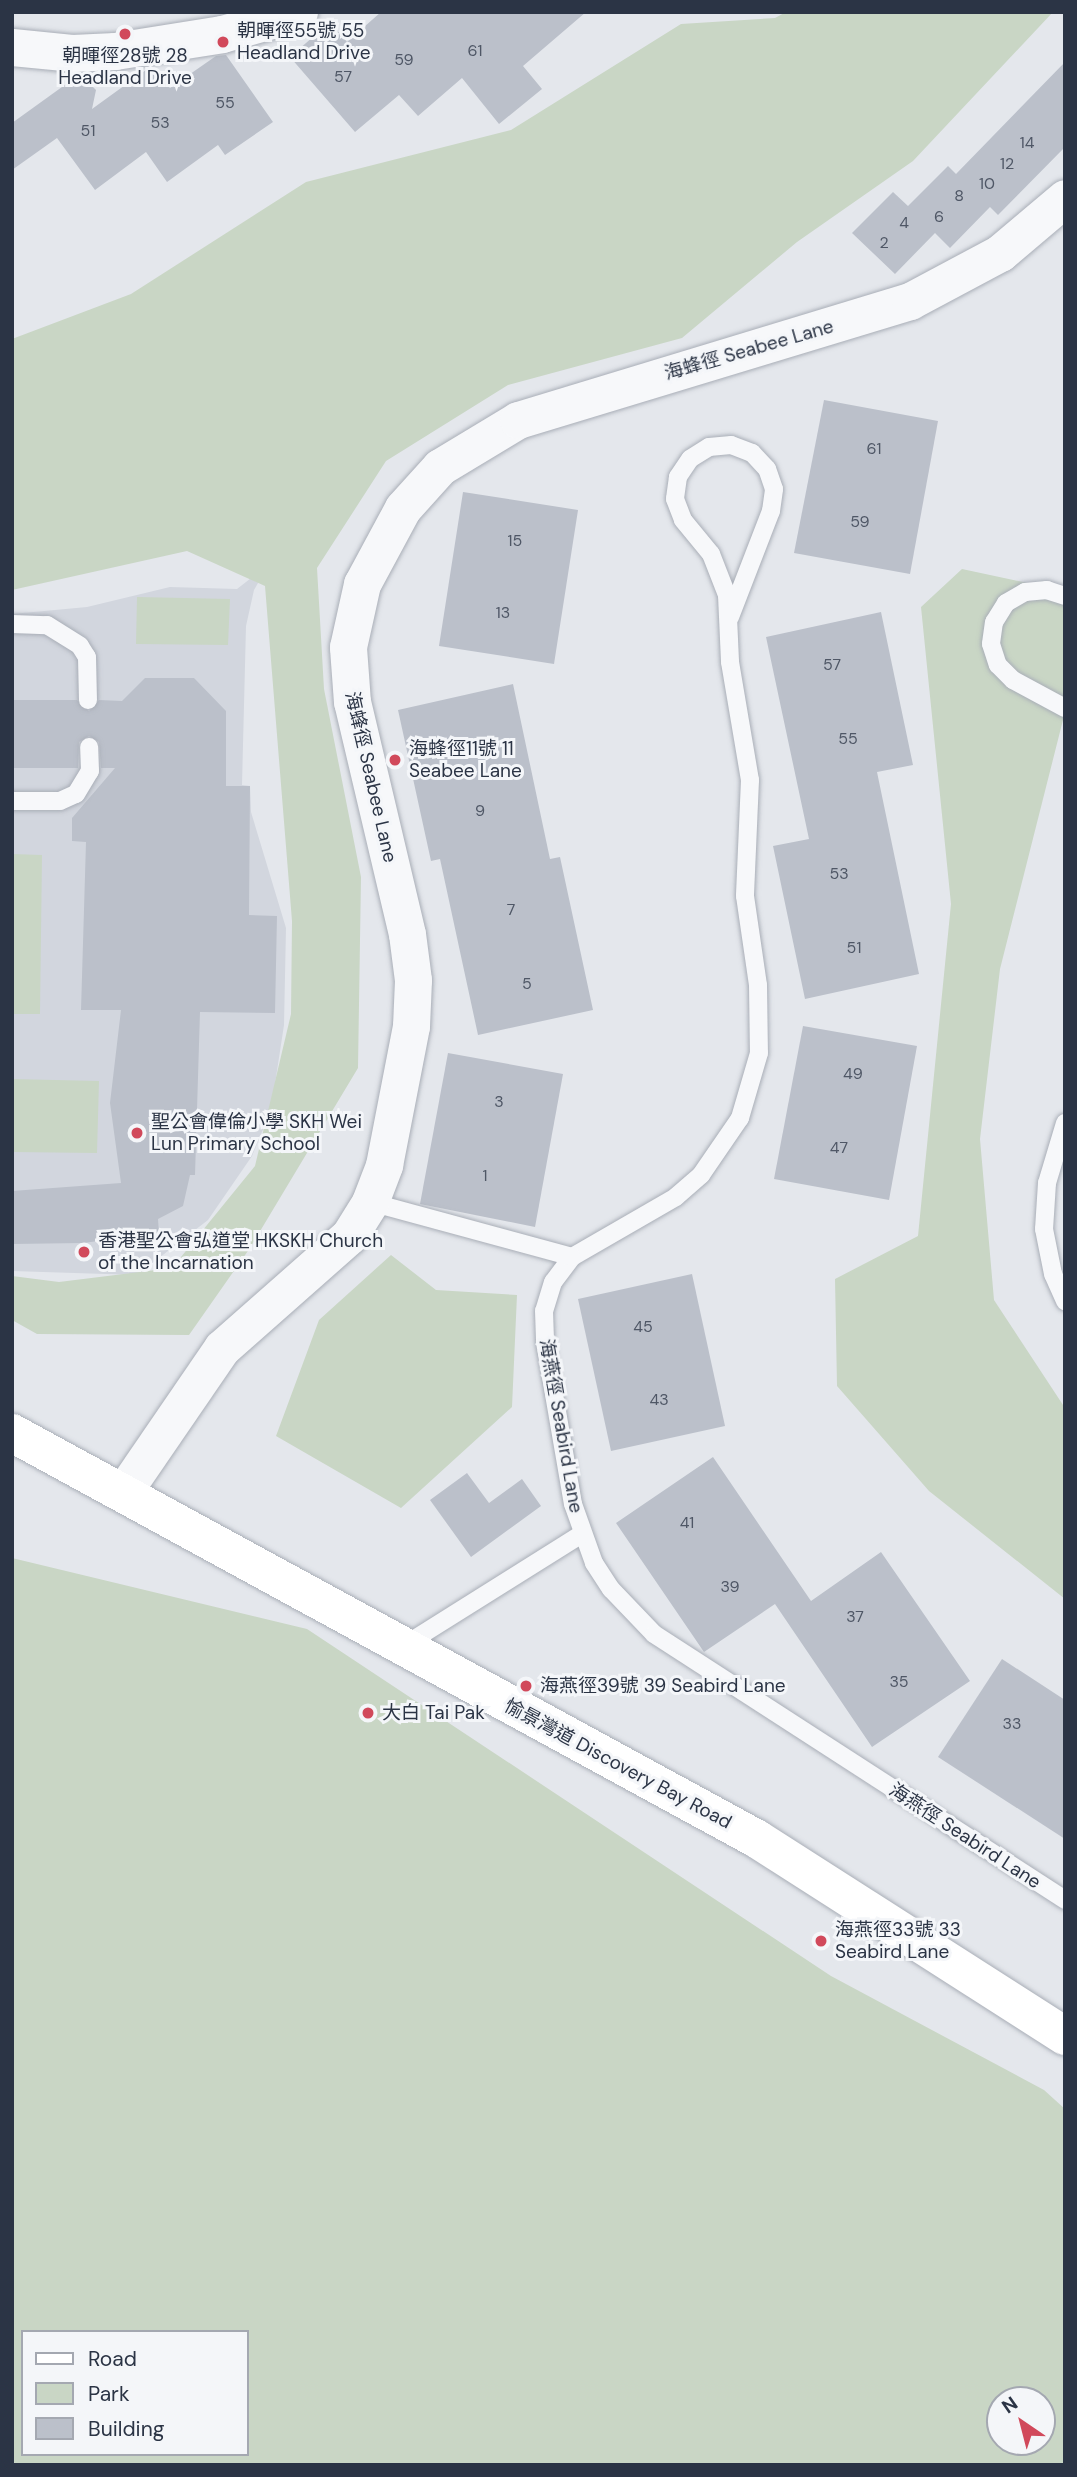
<!DOCTYPE html>
<html>
<head>
<meta charset="utf-8">
<style>
  body { margin:0 }
  #map { position:relative; width:1077px; height:2477px; overflow:hidden; background:#e4e7ec; font-family:"DM Sans","Noto Sans TC",sans-serif }
  div>[style] { position:absolute }
  .built>* { inset:0; background:#d2d6de }
  .green>* { inset:0; background:#c9d6c5 }
  .building>* { inset:0; background:#bbc0ca }
  .roads { filter:drop-shadow(0 0 2px #a9aeb7) drop-shadow(0 0 2px #a9aeb7) }
  .lane>* { height:18px; margin:-9px; padding:0 9px; transform-origin:9px; border-radius:9px; background:#f7f8fa }
  .street>* { height:37px; margin:-18.5px; padding:0 18.5px; transform-origin:18.5px; border-radius:18.5px; background:#f7f8fa }
  .secondary>* { height:38px; margin:-19px; padding:0 19px; transform-origin:19px; border-radius:19px; background:#fff }
  .dots>* { width:19px; height:19px; translate:-50% -50%; box-sizing:border-box; border:4px solid #f4f6f9; border-radius:50% }
  span { translate:-50% -50%; white-space:nowrap; text-align:center; line-height:1.15; -webkit-text-stroke:6px #f4f6f9; paint-order:stroke }
  .number-label { font-size:16px; color:#4f5766 }
  .number-label span { -webkit-text-stroke-width:0 }
  .poi-label { font-size:19px; color:#2b3445 }
  .left { translate:0 -50%; text-align:left }
  .street-label { font-size:19px; color:#2b3445 }
  .frame { position:absolute; inset:0; border:14px solid #2b3445; pointer-events:none }
  .legend { position:absolute; left:21px; top:2330px; width:228px; height:126px; box-sizing:border-box; background:#f4f6f9; border:2px solid #a4a8b1; margin:0; padding:9px 12px; list-style:none; font-size:21px; color:#2b3445 }
  .legend li { display:flex; align-items:center; gap:14px; height:35px }
  .legend b { width:35px; border:2px solid #a4a8b1 }
  .north { position:absolute; left:986px; top:2386px; width:70px; height:70px; box-sizing:border-box; background:#f4f6f9; border:2px solid #a4a8b1; border-radius:50%; rotate:325deg; font-size:19px; font-weight:700; line-height:28px; text-align:center; color:#2b3445 }
  .north::after { content:''; display:block; margin:auto; width:24px; height:32px; background:#d1495b; clip-path:polygon(50% 0,100% 100%,50% 72%,0 100%) }
</style>
</head>
<body>
<div id="map">
  <div class="built">
    <div style="clip-path:polygon(269px 564px,254px 590px,246px 626px,242px 785px,250px 786px,251px 812px,286px 928px,284px 1025px,271px 1110px,252px 1156px,208px 1220px,137px 1275px,12px 1271px,12px 614px,87px 607px,170px 587px,237px 589px)"></div>
  </div>
  <div class="green">
    <div style="clip-path:polygon(786px 12px,1053px 12px,913px 161px,797px 242px,682px 338px,508px 385px,386px 461px,317px 568px,324px 689px,361px 877px,358px 1068px,250px 1248px,189px 1335px,37px 1334px,12px 1320px,12px 1276px,59px 1282px,172px 1268px,255px 1166px,291px 1014px,292px 921px,265px 586px,187px 551px,12px 590px,12px 339px,131px 294px,306px 182px,511px 130px,681px 24px,775px 18px)"></div>
    <div style="clip-path:polygon(962px 569px,1065px 591px,1065px 712px,1000px 969px,980px 1139px,994px 1300px,1065px 1408px,1065px 1599px,929px 1491px,837px 1386px,835px 1279px,918px 1236px,951px 904px,921px 607px)"></div>
    <div style="clip-path:polygon(137px 597px,230px 599px,228px 645px,136px 644px)"></div>
    <div style="clip-path:polygon(12px 854px,42px 855px,40px 1014px,12px 1014px)"></div>
    <div style="clip-path:polygon(12px 1079px,99px 1081px,97px 1153px,12px 1152px)"></div>
    <div style="clip-path:polygon(391px 1255px,436px 1290px,517px 1295px,512px 1407px,401px 1508px,276px 1436px,319px 1320px)"></div>
    <div style="clip-path:polygon(evenodd,12px 1558px,307px 1629px,831px 1976px,1044px 2090px,1065px 2109px,1065px 2465px,12px 2465px,12px 1558px,23px 2332px,247px 2332px,247px 2454px,23px 2454px,23px 2332px,12px 1558px,1000px 2400px,1042px 2400px,1042px 2442px,1000px 2442px,1000px 2400px)"></div>
  </div>
  <div class="building">
    <div style="clip-path:polygon(381px 12px,586px 12px,523px 66px,542px 89px,499px 124px,462px 78px,418px 116px,399px 95px,355px 132px,290px 57px,330px 22px,347px 42px)"></div>
    <div style="clip-path:polygon(226px 55px,273px 122px,225px 155px,218px 145px,167px 182px,146px 152px,95px 190px,57px 138px,12px 170px,12px 123px,80px 74px,96px 90px,92px 109px,150px 67px,170px 88px,216px 56px)"></div>
    <div style="clip-path:polygon(1065px 62px,1065px 147px,998px 215px,990px 207px,950px 248px,935px 233px,895px 274px,852px 233px,893px 192px,908px 206px,948px 166px,956px 174px)"></div>
    <div style="clip-path:polygon(824px 400px,938px 421px,910px 574px,794px 553px)"></div>
    <div style="clip-path:polygon(463px 492px,578px 510px,554px 664px,439px 646px)"></div>
    <div style="clip-path:polygon(881px 612px,913px 765px,877px 772px,919px 974px,805px 999px,773px 846px,809px 839px,766px 637px)"></div>
    <div style="clip-path:polygon(145px 678px,194px 678px,226px 711px,226px 786px,250px 786px,249px 915px,277px 916px,275px 1013px,200px 1012px,195px 1175px,190px 1175px,183px 1206px,158px 1219px,159px 1233px,83px 1243px,12px 1244px,12px 1191px,121px 1183px,110px 1103px,121px 1010px,81px 1010px,86px 842px,72px 841px,72px 818px,115px 768px,101px 768px,99px 742px,89px 736px,79px 742px,78px 768px,12px 768px,12px 700px,77px 700px,89px 711px,99px 700px,122px 701px)"></div>
    <div style="clip-path:polygon(513px 684px,550px 859px,560px 857px,593px 1010px,478px 1035px,440px 859px,431px 861px,398px 710px)"></div>
    <div style="clip-path:polygon(803px 1026px,917px 1046px,889px 1200px,774px 1179px)"></div>
    <div style="clip-path:polygon(448px 1053px,563px 1074px,535px 1227px,420px 1204px)"></div>
    <div style="clip-path:polygon(692px 1274px,725px 1426px,611px 1451px,578px 1299px)"></div>
    <div style="clip-path:polygon(713px 1457px,811px 1601px,881px 1552px,970px 1681px,872px 1747px,775px 1604px,704px 1652px,616px 1523px)"></div>
    <div style="clip-path:polygon(467px 1473px,489px 1503px,522px 1479px,541px 1506px,471px 1557px,430px 1500px)"></div>
    <div style="clip-path:polygon(1002px 1659px,1065px 1700px,1065px 1839px,938px 1757px)"></div>
  </div>
  <div class="roads">
    <div class="lane">
      <div style="left:1065px;top:596px;width:19px;rotate:-162deg"></div>
      <div style="left:1047px;top:590px;width:22px;rotate:175deg"></div>
      <div style="left:1025px;top:592px;width:22px;rotate:150deg"></div>
      <div style="left:1006px;top:603px;width:22px;rotate:122deg"></div>
      <div style="left:994px;top:622px;width:22px;rotate:98deg"></div>
      <div style="left:991px;top:644px;width:22px;rotate:72deg"></div>
      <div style="left:998px;top:665px;width:21px;rotate:45deg"></div>
      <div style="left:1013px;top:680px;width:59px;rotate:28.3deg"></div>
      <div style="left:730px;top:617px;width:114px;rotate:-68.9deg"></div>
      <div style="left:771px;top:511px;width:22px;rotate:-82deg"></div>
      <div style="left:774px;top:489px;width:21px;rotate:-109deg"></div>
      <div style="left:767px;top:469px;width:22px;rotate:-133deg"></div>
      <div style="left:752px;top:453px;width:22px;rotate:-159deg"></div>
      <div style="left:731px;top:445px;width:22px;rotate:175deg"></div>
      <div style="left:709px;top:447px;width:22px;rotate:148deg"></div>
      <div style="left:690px;top:459px;width:22px;rotate:124deg"></div>
      <div style="left:678px;top:477px;width:22px;rotate:98deg"></div>
      <div style="left:675px;top:499px;width:22px;rotate:69deg"></div>
      <div style="left:683px;top:520px;width:44px;rotate:50.5deg"></div>
      <div style="left:711px;top:554px;width:44px;rotate:68.7deg"></div>
      <div style="left:727px;top:595px;width:67px;rotate:87.4deg"></div>
      <div style="left:730px;top:662px;width:120px;rotate:80.4deg"></div>
      <div style="left:750px;top:780px;width:116px;rotate:92.5deg"></div>
      <div style="left:745px;top:896px;width:90px;rotate:81.7deg"></div>
      <div style="left:758px;top:985px;width:68px;rotate:89.2deg"></div>
      <div style="left:759px;top:1053px;width:68px;rotate:106.3deg"></div>
      <div style="left:740px;top:1118px;width:69px;rotate:124.4deg"></div>
      <div style="left:701px;top:1175px;width:33px;rotate:139deg"></div>
      <div style="left:676px;top:1197px;width:120px;rotate:150deg"></div>
      <div style="left:572px;top:1257px;width:31px;rotate:127deg"></div>
      <div style="left:553px;top:1282px;width:30px;rotate:107deg"></div>
      <div style="left:544px;top:1311px;width:31px;rotate:88deg"></div>
      <div style="left:545px;top:1342px;width:164px;rotate:80.2deg"></div>
      <div style="left:573px;top:1504px;width:63px;rotate:70.4deg"></div>
      <div style="left:594px;top:1563px;width:31px;rotate:57deg"></div>
      <div style="left:611px;top:1589px;width:62px;rotate:46.3deg"></div>
      <div style="left:654px;top:1634px;width:490px;rotate:32.9deg"></div>
      <div style="left:12px;top:624px;width:35px;rotate:2deg"></div>
      <div style="left:47px;top:625px;width:39px;rotate:32deg"></div>
      <div style="left:80px;top:646px;width:13px;rotate:58deg"></div>
      <div style="left:87px;top:657px;width:43px;rotate:88.7deg"></div>
      <div style="left:12px;top:801px;width:48px"></div>
      <div style="left:60px;top:801px;width:17px;rotate:-24deg"></div>
      <div style="left:76px;top:794px;width:27px;rotate:-59deg"></div>
      <div style="left:90px;top:771px;width:24px;rotate:-92deg"></div>
      <div style="left:1065px;top:1123px;width:63px;rotate:106.7deg"></div>
      <div style="left:1047px;top:1183px;width:46px;rotate:93.7deg"></div>
      <div style="left:1044px;top:1229px;width:46px;rotate:78.7deg"></div>
      <div style="left:1053px;top:1274px;width:30px;rotate:66deg"></div>
      <div style="left:370px;top:1202px;width:209px;rotate:15.2deg"></div>
      <div style="left:405px;top:1645px;width:209px;rotate:-32.1deg"></div>
    </div>
    <div class="street">
      <div style="left:12px;top:47px;width:60px;rotate:5.7deg"></div>
      <div style="left:72px;top:53px;width:43px;rotate:-2.7deg"></div>
      <div style="left:115px;top:51px;width:108px;rotate:-9deg"></div>
      <div style="left:222px;top:34px;width:80px;rotate:-15.9deg"></div>
      <div style="left:124px;top:1491px;width:173px;rotate:-55.6deg"></div>
      <div style="left:222px;top:1348px;width:169px;rotate:-41.4deg"></div>
      <div style="left:349px;top:1236px;width:40px;rotate:-58deg"></div>
      <div style="left:370px;top:1202px;width:40px;rotate:-69deg"></div>
      <div style="left:384px;top:1165px;width:142px;rotate:-79deg"></div>
      <div style="left:411px;top:1026px;width:46px;rotate:-87.5deg"></div>
      <div style="left:413px;top:980px;width:46px;rotate:-97.4deg"></div>
      <div style="left:407px;top:934px;width:238px;rotate:-103.3deg"></div>
      <div style="left:352px;top:702px;width:55px;rotate:-94.2deg"></div>
      <div style="left:348px;top:647px;width:65px;rotate:-77.5deg"></div>
      <div style="left:362px;top:584px;width:86px;rotate:-61.7deg"></div>
      <div style="left:403px;top:508px;width:55px;rotate:-47.9deg"></div>
      <div style="left:440px;top:467px;width:91px;rotate:-31.1deg"></div>
      <div style="left:518px;top:420px;width:410px;rotate:-16.9deg"></div>
      <div style="left:910px;top:301px;width:102px;rotate:-28.1deg"></div>
      <div style="left:1000px;top:253px;width:85px;rotate:-40.2deg"></div>
    </div>
    <div class="secondary">
      <div style="left:12px;top:1433px;width:848px;rotate:28.59deg"></div>
      <div style="left:757px;top:1839px;width:366px;rotate:32.6deg"></div>
    </div>
  </div>
  <div class="dots">
    <div style="left:125px;top:34px;background:#d1495b"></div>
    <div style="left:223px;top:42px;background:#d1495b"></div>
    <div style="left:395px;top:760px;background:#d1495b"></div>
    <div style="left:137px;top:1133px;background:#d1495b"></div>
    <div style="left:84px;top:1252px;background:#d1495b"></div>
    <div style="left:526px;top:1686px;background:#d1495b"></div>
    <div style="left:368px;top:1713px;background:#d1495b"></div>
    <div style="left:821px;top:1941px;background:#d1495b"></div>
  </div>
  <div class="number-label">
    <span style="left:475px;top:51px">61</span>
    <span style="left:404px;top:60px">59</span>
    <span style="left:343px;top:77px">57</span>
    <span style="left:225px;top:103px">55</span>
    <span style="left:160px;top:123px">53</span>
    <span style="left:88px;top:131px">51</span>
    <span style="left:1027px;top:143px">14</span>
    <span style="left:1007px;top:164px">12</span>
    <span style="left:987px;top:184px">10</span>
    <span style="left:959px;top:196px">8</span>
    <span style="left:939px;top:217px">6</span>
    <span style="left:904px;top:223px">4</span>
    <span style="left:884px;top:243px">2</span>
    <span style="left:874px;top:449px">61</span>
    <span style="left:860px;top:522px">59</span>
    <span style="left:515px;top:541px">15</span>
    <span style="left:503px;top:613px">13</span>
    <span style="left:832px;top:665px">57</span>
    <span style="left:848px;top:739px">55</span>
    <span style="left:480px;top:811px">9</span>
    <span style="left:839px;top:874px">53</span>
    <span style="left:511px;top:910px">7</span>
    <span style="left:854px;top:948px">51</span>
    <span style="left:527px;top:984px">5</span>
    <span style="left:853px;top:1074px">49</span>
    <span style="left:499px;top:1102px">3</span>
    <span style="left:839px;top:1148px">47</span>
    <span style="left:485px;top:1176px">1</span>
    <span style="left:643px;top:1327px">45</span>
    <span style="left:659px;top:1400px">43</span>
    <span style="left:687px;top:1523px">41</span>
    <span style="left:730px;top:1587px">39</span>
    <span style="left:855px;top:1617px">37</span>
    <span style="left:899px;top:1682px">35</span>
    <span style="left:1012px;top:1724px">33</span>
  </div>
  <div class="poi-label">
    <span class="left" style="left:237px;top:42px">朝暉徑55號 55<br>Headland Drive</span>
    <span style="left:125px;top:67px">朝暉徑28號 28<br>Headland Drive</span>
    <span class="left" style="left:409px;top:760px">海蜂徑11號 11<br>Seabee Lane</span>
    <span class="left" style="left:151px;top:1133px">聖公會偉倫小學 SKH Wei<br>Lun Primary School</span>
    <span class="left" style="left:98px;top:1252px">香港聖公會弘道堂 HKSKH Church<br>of the Incarnation</span>
    <span class="left" style="left:540px;top:1686px">海燕徑39號 39 Seabird Lane</span>
    <span class="left" style="left:382px;top:1713px">大白 Tai Pak</span>
    <span class="left" style="left:835px;top:1941px">海燕徑33號 33<br>Seabird Lane</span>
  </div>
  <div class="street-label">
    <span style="left:749px;top:350px;rotate:-16deg">海蜂徑 Seabee Lane</span>
    <span style="left:371px;top:777px;rotate:77deg">海蜂徑 Seabee Lane</span>
    <span style="left:561px;top:1426px;rotate:80deg">海燕徑 Seabird Lane</span>
    <span style="left:618px;top:1764px;rotate:28deg">愉景灣道 Discovery Bay Road</span>
    <span style="left:965px;top:1836px;rotate:33deg">海燕徑 Seabird Lane</span>
  </div>
  <div class="frame"></div>
  <ul class="legend">
  <li><b style="height:9px;background:#fff"></b>Road</li>
  <li><b style="height:19px;background:#c9d6c5"></b>Park</li>
  <li><b style="height:19px;background:#bbc0ca"></b>Building</li>
  </ul>
  <div class="north">N</div>
</div>
</body>
</html>
